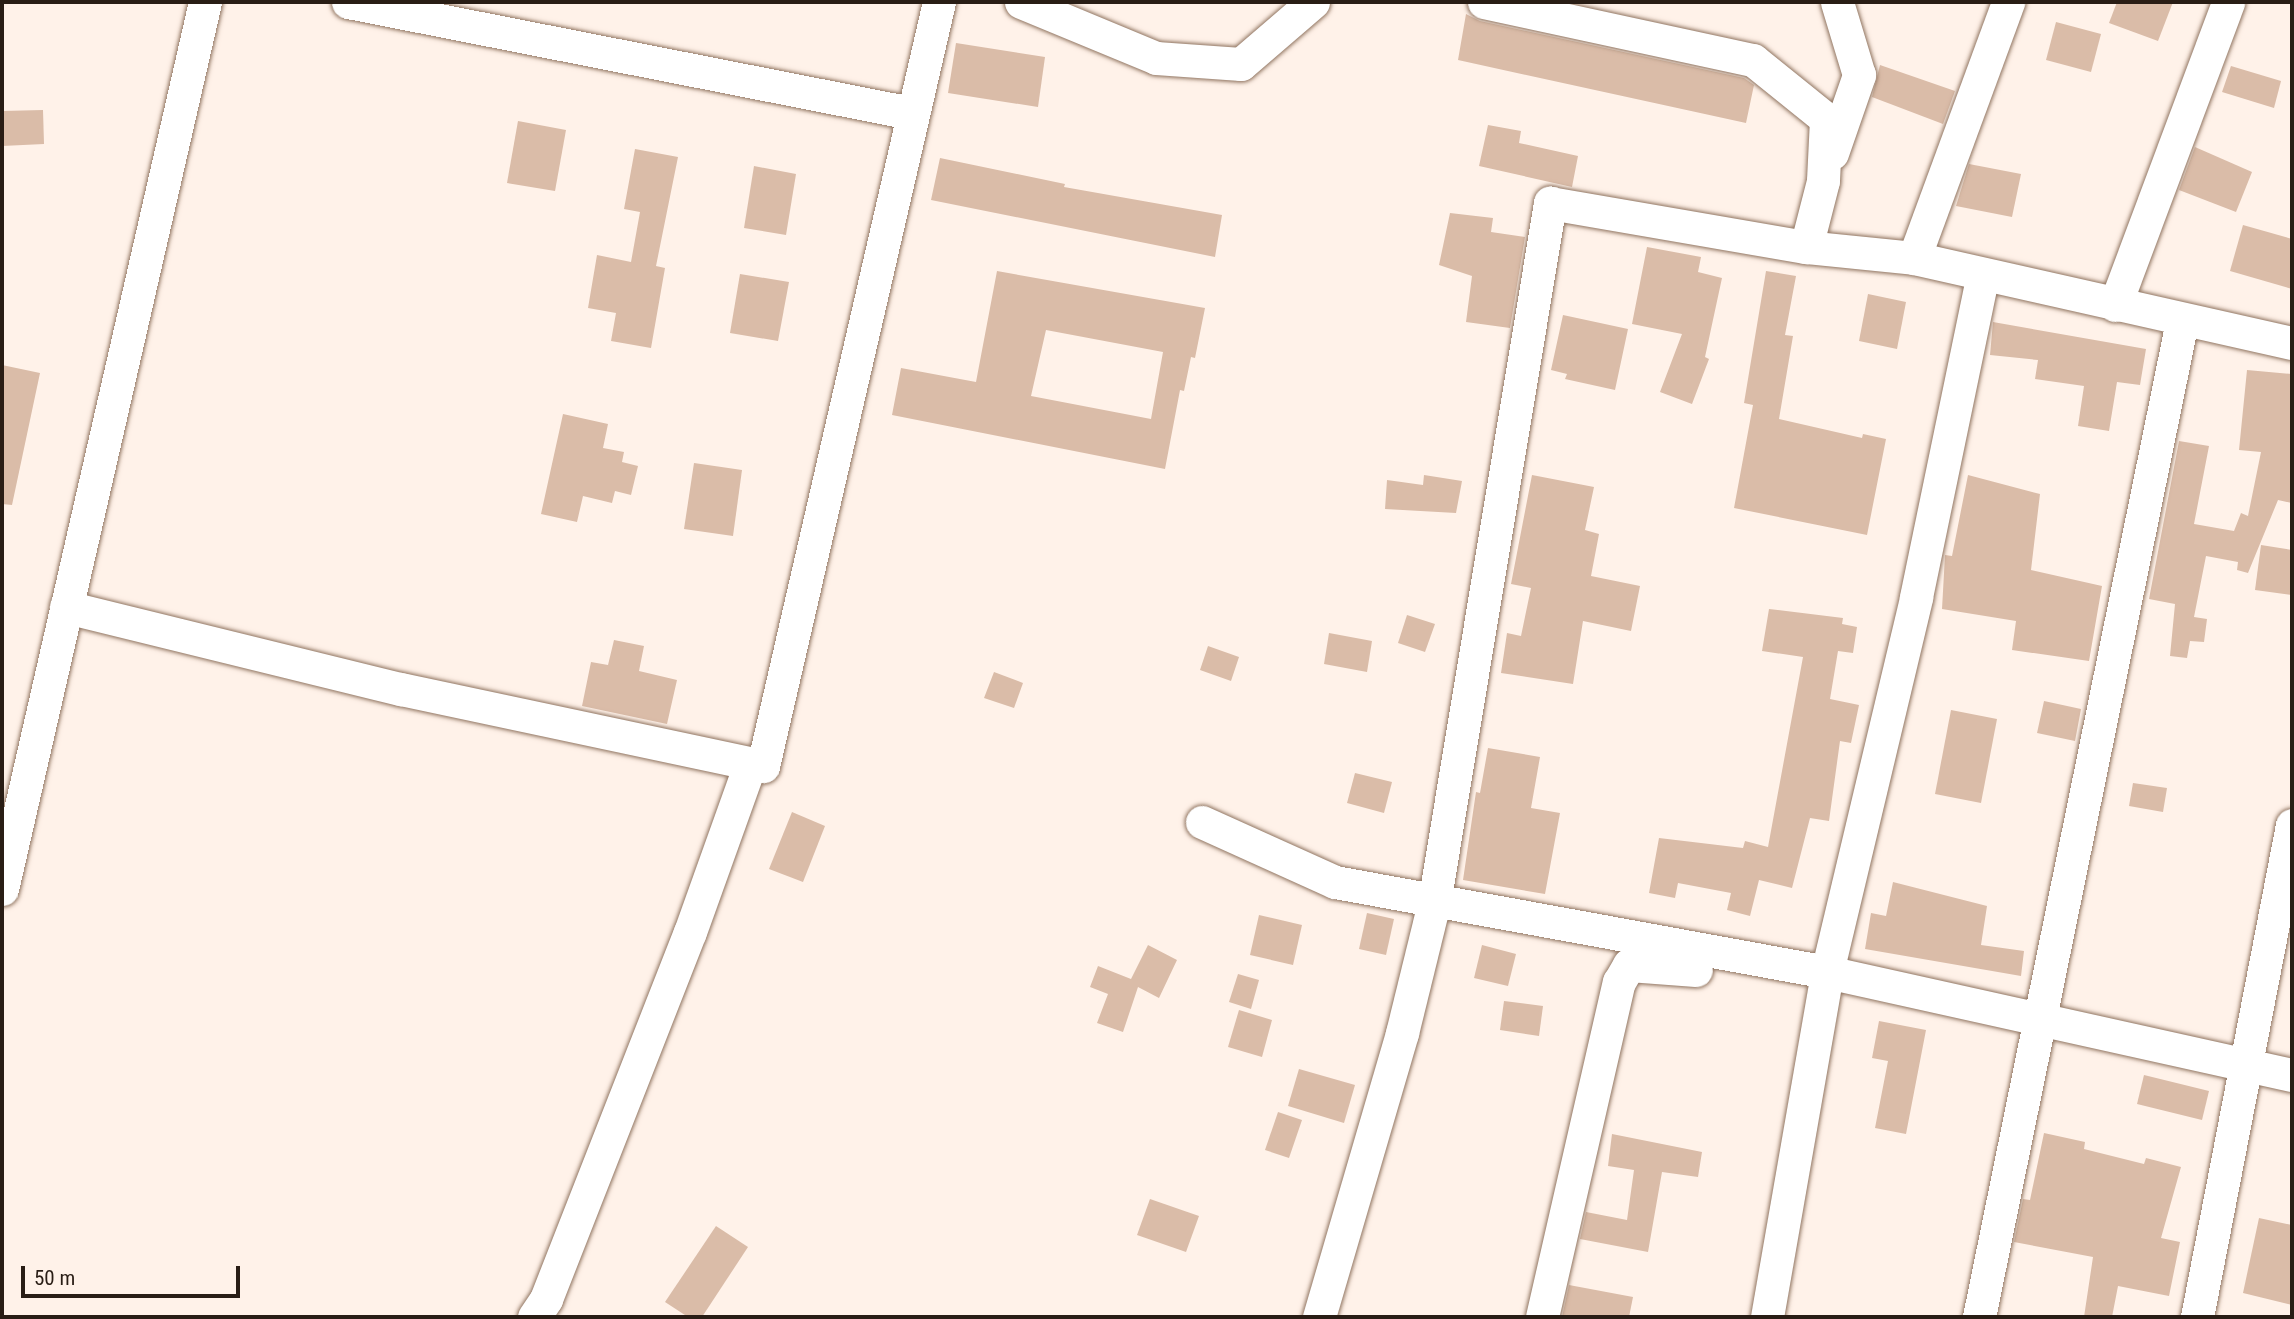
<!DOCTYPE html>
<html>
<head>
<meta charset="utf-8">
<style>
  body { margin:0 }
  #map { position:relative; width:2294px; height:1319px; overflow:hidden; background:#fff2e9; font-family:"Roboto Condensed",sans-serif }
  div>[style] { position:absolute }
  .building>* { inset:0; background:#dabca8 }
  .roads { filter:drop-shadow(0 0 2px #917561) drop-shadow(0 0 2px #917561) }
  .street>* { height:33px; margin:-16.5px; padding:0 16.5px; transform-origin:16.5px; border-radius:16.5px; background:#fff }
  span { translate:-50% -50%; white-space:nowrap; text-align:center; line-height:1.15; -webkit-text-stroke:5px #fff2e9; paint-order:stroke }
  .frame { position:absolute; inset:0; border:4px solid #291d15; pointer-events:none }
  .scale { position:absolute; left:21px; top:1266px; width:219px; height:32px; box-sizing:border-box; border:4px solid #291d15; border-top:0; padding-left:9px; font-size:21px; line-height:24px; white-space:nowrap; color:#291d15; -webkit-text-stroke:5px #fff2e9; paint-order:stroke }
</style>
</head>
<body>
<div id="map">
  <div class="building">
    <div style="clip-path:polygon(2117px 2px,2173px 2px,2158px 41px,2109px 23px)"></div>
    <div style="clip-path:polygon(1466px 14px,1480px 21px,1744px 78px,1754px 85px,1746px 123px,1458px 60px)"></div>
    <div style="clip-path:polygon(2056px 22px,2101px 34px,2091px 72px,2046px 60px)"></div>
    <div style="clip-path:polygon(956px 43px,1045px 57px,1038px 107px,948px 93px)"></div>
    <div style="clip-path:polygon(1880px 65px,1955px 91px,1943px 124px,1872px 97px)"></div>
    <div style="clip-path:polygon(2231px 66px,2281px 81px,2274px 108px,2222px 92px)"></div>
    <div style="clip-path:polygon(43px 110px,44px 144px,2px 146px,2px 111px)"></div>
    <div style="clip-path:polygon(518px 121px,566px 130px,555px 191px,507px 183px)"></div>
    <div style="clip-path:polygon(1488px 125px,1521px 131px,1519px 143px,1578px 156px,1572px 187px,1479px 166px)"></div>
    <div style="clip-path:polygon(2195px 147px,2252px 172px,2236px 212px,2179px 190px)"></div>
    <div style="clip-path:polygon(635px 149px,678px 157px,656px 266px,665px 268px,651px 348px,611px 341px,616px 313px,588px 308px,597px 255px,631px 262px,640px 212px,624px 209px)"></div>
    <div style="clip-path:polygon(940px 158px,1065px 184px,1064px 187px,1222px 215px,1215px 257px,931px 200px)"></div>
    <div style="clip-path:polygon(1969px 164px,2021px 174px,2012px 217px,1956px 206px)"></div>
    <div style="clip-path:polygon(754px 166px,796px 174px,786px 235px,744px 228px)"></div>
    <div style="clip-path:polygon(1450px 213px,1493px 218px,1491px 232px,1525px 237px,1510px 328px,1466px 322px,1472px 276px,1439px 265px)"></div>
    <div style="clip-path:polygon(2243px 225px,2292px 239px,2292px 289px,2230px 271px)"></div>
    <div style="clip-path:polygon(1647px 247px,1701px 257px,1698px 272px,1722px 278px,1705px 357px,1709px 359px,1692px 404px,1660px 392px,1682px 334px,1632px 324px)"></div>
    <div style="clip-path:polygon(evenodd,997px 271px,1205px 308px,1195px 358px,1191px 357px,1184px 391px,1180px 390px,1165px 469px,892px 415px,901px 368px,976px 382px,997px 271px,1046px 330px,1163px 352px,1151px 419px,1031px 396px,1046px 330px)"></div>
    <div style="clip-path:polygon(1766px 271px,1796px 276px,1785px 335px,1793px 336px,1779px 419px,1862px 438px,1863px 434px,1886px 439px,1867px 535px,1734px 508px,1753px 405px,1744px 403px)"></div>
    <div style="clip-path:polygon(740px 274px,789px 282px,778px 341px,730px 333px)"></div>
    <div style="clip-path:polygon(1868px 294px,1906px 302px,1897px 349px,1859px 341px)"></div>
    <div style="clip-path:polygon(1563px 315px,1628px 329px,1615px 390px,1565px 379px,1567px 374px,1551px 370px)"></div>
    <div style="clip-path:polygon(1993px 322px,2146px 349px,2140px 385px,2117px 382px,2109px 431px,2078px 426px,2084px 386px,2035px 379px,2038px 360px,1990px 355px)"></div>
    <div style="clip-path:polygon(2px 365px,40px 373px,12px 505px,2px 504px)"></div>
    <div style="clip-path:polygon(2247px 370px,2292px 374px,2292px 503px,2278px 500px,2248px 573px,2237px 570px,2238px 562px,2206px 556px,2194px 617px,2207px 619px,2204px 642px,2190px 641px,2187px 658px,2170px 656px,2175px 604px,2149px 599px,2179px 441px,2209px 446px,2194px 524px,2234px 531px,2241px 513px,2248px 516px,2261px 452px,2239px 450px)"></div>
    <div style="clip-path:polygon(563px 414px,608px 424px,603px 448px,624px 452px,622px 462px,638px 466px,631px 495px,615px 491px,612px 503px,583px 496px,577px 522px,541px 514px)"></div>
    <div style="clip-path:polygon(694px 463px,742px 470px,733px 536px,684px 529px)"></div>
    <div style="clip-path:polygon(1424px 475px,1462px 481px,1456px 513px,1385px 509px,1387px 480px,1423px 485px)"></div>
    <div style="clip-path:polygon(1532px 475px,1594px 487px,1585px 530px,1599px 534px,1591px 576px,1640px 586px,1631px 631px,1583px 621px,1573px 684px,1501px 673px,1507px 633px,1521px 636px,1531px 588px,1511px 584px)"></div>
    <div style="clip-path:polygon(1968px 475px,2040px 494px,2031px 570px,2102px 586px,2089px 661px,2012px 650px,2016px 621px,1942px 609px,1945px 555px,1952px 556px)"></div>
    <div style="clip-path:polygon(2261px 545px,2292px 550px,2292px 595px,2255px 590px)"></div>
    <div style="clip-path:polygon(1769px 609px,1843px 618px,1842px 624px,1857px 627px,1853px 653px,1838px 651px,1830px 699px,1859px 705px,1851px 743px,1840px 741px,1829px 821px,1810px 818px,1792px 888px,1759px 880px,1750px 916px,1727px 910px,1731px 893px,1678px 883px,1675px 898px,1649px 893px,1659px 838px,1743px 848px,1745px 841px,1768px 847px,1803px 657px,1762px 651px)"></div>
    <div style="clip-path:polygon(1407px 615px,1435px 624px,1425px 652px,1398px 643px)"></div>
    <div style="clip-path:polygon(1329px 633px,1372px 641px,1367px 672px,1324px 664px)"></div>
    <div style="clip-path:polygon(614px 640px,644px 646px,639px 671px,677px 680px,667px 724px,582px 706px,591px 662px,608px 665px)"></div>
    <div style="clip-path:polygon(1208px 646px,1239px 657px,1231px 681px,1200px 670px)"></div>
    <div style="clip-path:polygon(994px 672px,1023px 683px,1014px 708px,984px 698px)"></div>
    <div style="clip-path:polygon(2044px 701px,2081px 709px,2075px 741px,2037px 733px)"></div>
    <div style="clip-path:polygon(1951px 710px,1997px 719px,1981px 803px,1935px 794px)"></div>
    <div style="clip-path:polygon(1488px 748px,1540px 757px,1531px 808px,1560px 813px,1545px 894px,1463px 880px,1476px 792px,1480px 793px)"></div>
    <div style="clip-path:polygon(1355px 773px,1392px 782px,1384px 813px,1347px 803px)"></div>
    <div style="clip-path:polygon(2133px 783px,2167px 788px,2163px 812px,2129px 806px)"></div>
    <div style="clip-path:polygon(792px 812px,825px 826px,803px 882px,769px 869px)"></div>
    <div style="clip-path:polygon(1893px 882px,1987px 906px,1981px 945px,2024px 951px,2021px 976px,1865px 949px,1871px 913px,1886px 916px)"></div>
    <div style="clip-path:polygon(1367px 913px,1394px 919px,1386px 955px,1359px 949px)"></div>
    <div style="clip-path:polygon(1259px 915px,1302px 925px,1293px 965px,1250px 955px)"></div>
    <div style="clip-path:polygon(1148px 945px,1177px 960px,1159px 998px,1138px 987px,1123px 1032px,1097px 1023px,1108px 994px,1090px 987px,1098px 966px,1131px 979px)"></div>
    <div style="clip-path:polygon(1482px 945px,1516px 954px,1508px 986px,1474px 978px)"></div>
    <div style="clip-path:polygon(1238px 974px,1259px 980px,1251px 1009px,1229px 1002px)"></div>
    <div style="clip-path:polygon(1504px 1001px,1543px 1006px,1539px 1036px,1500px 1030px)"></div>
    <div style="clip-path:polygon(1239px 1010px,1272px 1020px,1262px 1057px,1228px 1047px)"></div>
    <div style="clip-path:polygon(1879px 1021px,1926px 1030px,1906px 1134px,1875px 1128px,1888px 1061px,1872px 1058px)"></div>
    <div style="clip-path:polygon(1299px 1069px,1355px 1085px,1344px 1123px,1288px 1106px)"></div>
    <div style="clip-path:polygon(2144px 1075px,2209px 1091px,2202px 1120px,2137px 1104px)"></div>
    <div style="clip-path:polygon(1278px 1112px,1302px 1120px,1289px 1158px,1265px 1150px)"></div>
    <div style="clip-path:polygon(2044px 1133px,2085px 1142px,2084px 1149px,2144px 1164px,2146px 1158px,2181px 1167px,2161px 1238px,2180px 1242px,2169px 1296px,2118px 1286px,2112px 1317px,2084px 1317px,2093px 1257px,2014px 1242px,2023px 1199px,2030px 1200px)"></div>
    <div style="clip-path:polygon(1612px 1134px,1702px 1152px,1698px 1177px,1662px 1172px,1648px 1252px,1580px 1239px,1586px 1212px,1627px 1220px,1634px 1170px,1608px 1166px)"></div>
    <div style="clip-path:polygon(1150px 1199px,1199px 1216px,1186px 1252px,1137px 1235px)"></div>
    <div style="clip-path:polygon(2259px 1218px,2292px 1225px,2292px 1305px,2243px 1293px)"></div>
    <div style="clip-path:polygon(716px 1226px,748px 1247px,702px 1317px,688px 1317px,665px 1302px)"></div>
    <div style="clip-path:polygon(1569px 1285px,1633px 1297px,1629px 1317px,1562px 1317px)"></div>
  </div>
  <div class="roads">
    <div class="street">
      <div style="left:348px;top:2px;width:574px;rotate:11.15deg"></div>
      <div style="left:1021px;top:2px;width:146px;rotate:22.5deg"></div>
      <div style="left:1156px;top:58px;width:85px;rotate:4deg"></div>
      <div style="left:1241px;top:64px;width:95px;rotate:-40.7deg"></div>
      <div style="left:1484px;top:2px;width:275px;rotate:12.2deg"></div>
      <div style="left:1753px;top:60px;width:94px;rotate:38.9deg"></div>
      <div style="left:1826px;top:119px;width:62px;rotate:92.8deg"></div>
      <div style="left:1823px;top:181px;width:68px;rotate:104.4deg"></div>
      <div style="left:1806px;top:247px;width:109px;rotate:5.8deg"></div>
      <div style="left:1914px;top:258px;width:387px;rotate:12.7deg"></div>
      <div style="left:1832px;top:153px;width:83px;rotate:-70.9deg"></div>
      <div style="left:1859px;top:75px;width:76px;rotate:-106.8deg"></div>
      <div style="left:1914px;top:258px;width:273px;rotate:-69.8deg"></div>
      <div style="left:2115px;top:305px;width:323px;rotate:-69.5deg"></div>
      <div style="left:66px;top:607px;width:345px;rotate:13.8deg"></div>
      <div style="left:401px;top:689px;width:370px;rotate:12deg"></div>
      <div style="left:763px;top:766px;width:784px;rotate:-77.03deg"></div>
      <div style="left:1202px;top:822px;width:146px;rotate:24.3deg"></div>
      <div style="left:1335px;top:882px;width:500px;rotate:10.37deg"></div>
      <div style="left:1827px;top:972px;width:476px;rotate:12.5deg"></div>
      <div style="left:2px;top:889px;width:910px;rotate:-77.11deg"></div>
      <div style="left:534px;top:1317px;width:22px;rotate:-56deg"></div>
      <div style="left:546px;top:1299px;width:394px;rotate:-68.6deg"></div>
      <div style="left:690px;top:932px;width:178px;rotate:-70.3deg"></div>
      <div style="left:1319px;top:1317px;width:296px;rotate:-73.7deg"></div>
      <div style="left:1402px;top:1033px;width:134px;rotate:-76.2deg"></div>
      <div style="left:1434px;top:903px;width:710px;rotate:-80.59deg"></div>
      <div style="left:1550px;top:203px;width:260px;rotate:9.8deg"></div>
      <div style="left:1542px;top:1317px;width:344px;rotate:-77.1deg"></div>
      <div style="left:1619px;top:982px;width:20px;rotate:-60deg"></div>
      <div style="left:1629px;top:965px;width:67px;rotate:4.3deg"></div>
      <div style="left:1767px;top:1317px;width:350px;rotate:-80.1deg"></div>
      <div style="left:1827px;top:972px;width:385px;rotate:-76.6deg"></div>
      <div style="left:1916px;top:597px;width:327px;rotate:-78.3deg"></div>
      <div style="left:1979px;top:1317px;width:1016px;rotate:-78.48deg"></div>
      <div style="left:2197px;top:1317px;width:501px;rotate:-79.07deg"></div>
    </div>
  </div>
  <div class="frame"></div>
  <div class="scale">50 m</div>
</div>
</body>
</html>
